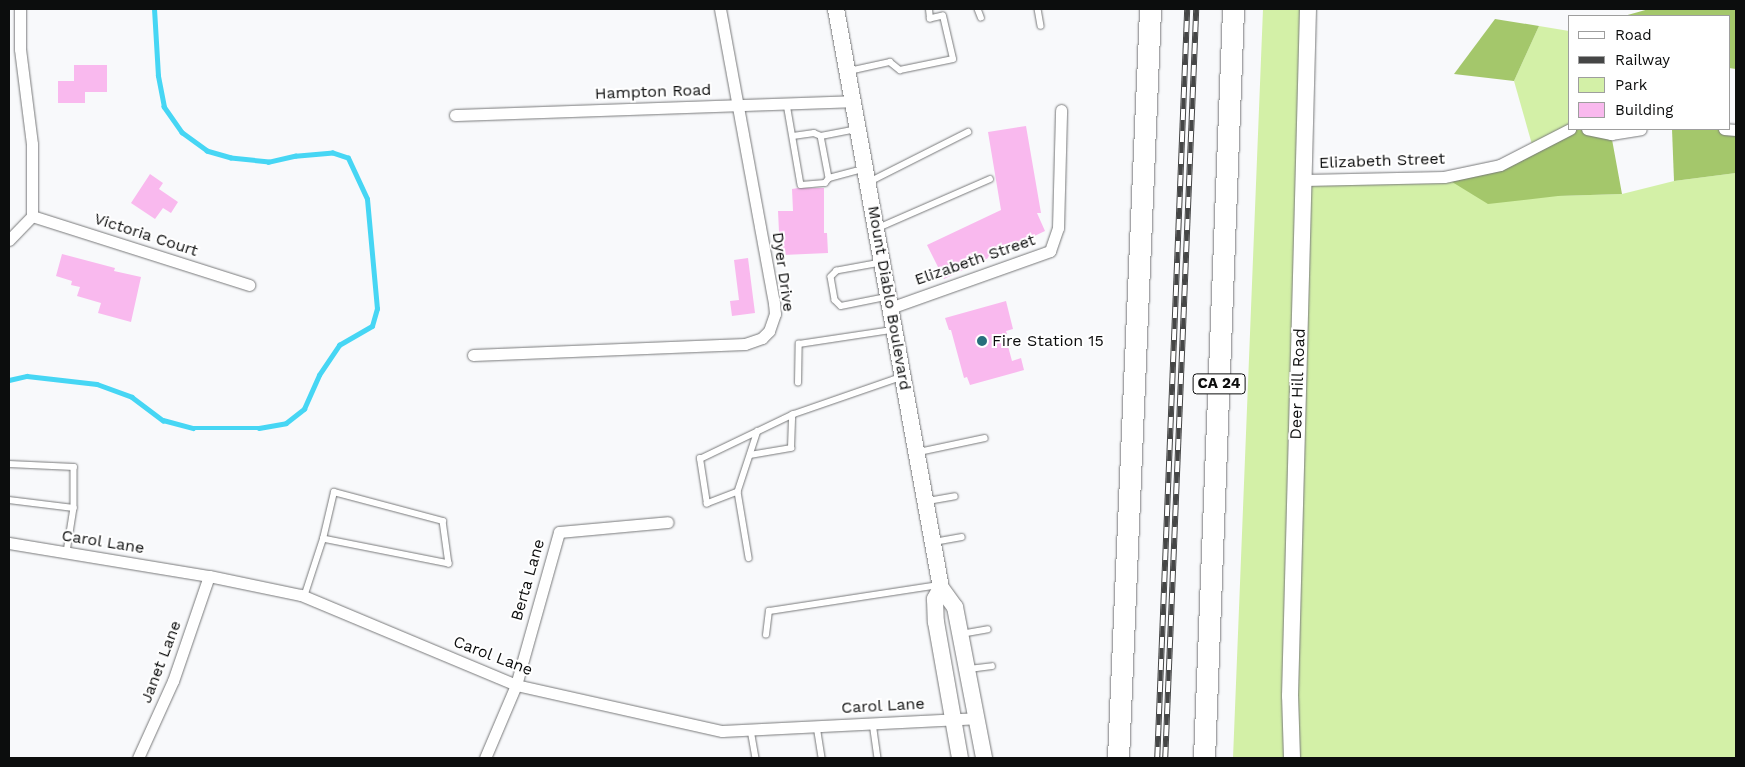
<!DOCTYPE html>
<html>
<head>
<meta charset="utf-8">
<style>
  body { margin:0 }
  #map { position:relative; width:1745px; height:767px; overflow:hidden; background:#f8f9fb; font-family:"Work Sans",sans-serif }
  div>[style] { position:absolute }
  .green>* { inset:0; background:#d3f0a7 }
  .forest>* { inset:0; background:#a4c76b }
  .stream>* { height:4.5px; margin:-2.25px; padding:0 2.25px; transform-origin:2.25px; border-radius:2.25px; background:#46d6f4 }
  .building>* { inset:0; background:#f9b9ee }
  .roads { filter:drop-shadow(0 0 1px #78797a) drop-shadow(0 0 1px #78797a) }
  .lane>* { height:5.5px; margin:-2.75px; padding:0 2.75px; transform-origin:2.75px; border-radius:2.75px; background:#fff }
  .street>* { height:11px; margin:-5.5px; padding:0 5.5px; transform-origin:5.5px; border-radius:5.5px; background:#fff }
  .secondary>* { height:16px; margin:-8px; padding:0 8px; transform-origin:8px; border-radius:8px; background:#fff }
  .highway>* { height:21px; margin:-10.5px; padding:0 10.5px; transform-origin:10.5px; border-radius:10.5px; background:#fff }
  .rail>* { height:5.5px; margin-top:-2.75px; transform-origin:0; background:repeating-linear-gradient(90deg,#fff 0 11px,#454646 0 22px); box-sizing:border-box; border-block:1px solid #454646 }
  .dots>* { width:14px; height:14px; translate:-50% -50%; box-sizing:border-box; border:2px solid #fff; border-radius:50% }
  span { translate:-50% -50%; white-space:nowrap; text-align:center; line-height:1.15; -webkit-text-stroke:4px #fff; paint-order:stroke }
  .shield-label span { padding:1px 4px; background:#fff; border:1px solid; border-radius:4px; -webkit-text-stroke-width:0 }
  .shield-label { font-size:15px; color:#0c0d0d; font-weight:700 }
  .street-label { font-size:16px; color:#0c0d0d }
  .poi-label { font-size:16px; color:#0c0d0d }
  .left { translate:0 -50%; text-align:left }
  .frame { position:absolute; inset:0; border:10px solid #0c0d0d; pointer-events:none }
  .legend { position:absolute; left:1568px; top:15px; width:162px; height:115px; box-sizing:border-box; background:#fff; border:1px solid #9e9e9e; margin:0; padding:6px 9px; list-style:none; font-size:15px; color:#0c0d0d }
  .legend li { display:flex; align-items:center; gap:10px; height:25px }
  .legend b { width:25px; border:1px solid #9e9e9e }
</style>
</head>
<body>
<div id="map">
  <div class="green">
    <div style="clip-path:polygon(1263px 9px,1308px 9px,1304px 179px,1444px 177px,1558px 196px,1622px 194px,1674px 181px,1736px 173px,1736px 758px,1233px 758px)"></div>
    <div style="clip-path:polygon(1539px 26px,1569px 31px,1569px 129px,1533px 148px,1514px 81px)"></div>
  </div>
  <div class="forest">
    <div style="clip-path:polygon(1649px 9px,1736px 9px,1736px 69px,1729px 68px,1729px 16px,1624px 16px)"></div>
    <div style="clip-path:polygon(1495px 19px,1539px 26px,1514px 81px,1454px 74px)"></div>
    <div style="clip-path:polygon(1570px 129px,1587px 129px,1611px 134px,1622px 194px,1558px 196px,1488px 204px,1444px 177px,1500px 165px)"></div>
    <div style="clip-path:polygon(1672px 129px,1736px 130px,1736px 173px,1674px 181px)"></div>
  </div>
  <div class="stream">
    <div style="left:9px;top:380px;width:18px;rotate:-13deg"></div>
    <div style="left:27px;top:376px;width:70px;rotate:6.5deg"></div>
    <div style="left:97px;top:384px;width:37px;rotate:20deg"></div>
    <div style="left:132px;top:397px;width:39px;rotate:37deg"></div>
    <div style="left:163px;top:420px;width:31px;rotate:15deg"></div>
    <div style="left:193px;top:428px;width:66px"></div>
    <div style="left:259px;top:428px;width:27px;rotate:-10deg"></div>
    <div style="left:286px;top:423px;width:23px;rotate:-38deg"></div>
    <div style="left:304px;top:409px;width:37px;rotate:-66deg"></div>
    <div style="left:319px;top:375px;width:36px;rotate:-56deg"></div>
    <div style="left:339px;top:345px;width:38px;rotate:-30deg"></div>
    <div style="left:372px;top:326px;width:18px;rotate:-74deg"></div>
    <div style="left:377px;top:309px;width:110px;rotate:-95.2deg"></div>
    <div style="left:367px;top:199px;width:45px;rotate:-114.9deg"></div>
    <div style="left:348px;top:158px;width:16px;rotate:-162deg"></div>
    <div style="left:333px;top:153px;width:37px;rotate:175deg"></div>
    <div style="left:296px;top:156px;width:28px;rotate:167deg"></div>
    <div style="left:269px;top:162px;width:38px;rotate:-174deg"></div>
    <div style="left:231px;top:158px;width:25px;rotate:-164deg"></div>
    <div style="left:207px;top:151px;width:31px;rotate:-144deg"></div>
    <div style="left:182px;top:133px;width:32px;rotate:-125deg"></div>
    <div style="left:164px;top:107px;width:32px;rotate:-101deg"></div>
    <div style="left:158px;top:76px;width:67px;rotate:-93.4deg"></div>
  </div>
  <div class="building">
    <div style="clip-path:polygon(74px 65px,107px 65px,107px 92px,85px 92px,85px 103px,58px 103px,58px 81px,74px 81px)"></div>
    <div style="clip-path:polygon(1026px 126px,1041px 213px,1037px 213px,1045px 231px,944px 279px,927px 245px,1001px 210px,988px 132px)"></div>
    <div style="clip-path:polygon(150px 174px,163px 183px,159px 189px,178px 202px,171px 213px,163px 208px,155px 219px,131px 203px)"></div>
    <div style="clip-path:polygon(798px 188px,824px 188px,824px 233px,827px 233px,828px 253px,783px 255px,782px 232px,779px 232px,778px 211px,793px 211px,792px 189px)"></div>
    <div style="clip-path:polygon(62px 254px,115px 268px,114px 271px,141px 277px,131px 322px,98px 313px,101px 303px,77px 296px,80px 287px,71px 285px,72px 281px,56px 276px)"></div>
    <div style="clip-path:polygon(748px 258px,755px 313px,732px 316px,730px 301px,739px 300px,734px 260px)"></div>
    <div style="clip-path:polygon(1006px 301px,1013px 329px,1006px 331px,1007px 334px,1005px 335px,1012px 361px,1021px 358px,1024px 370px,970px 385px,967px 377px,964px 378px,951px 330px,949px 330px,945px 318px)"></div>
  </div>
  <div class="roads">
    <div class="lane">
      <div style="left:978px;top:9px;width:9px;rotate:69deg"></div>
      <div style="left:1038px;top:9px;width:17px;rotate:80deg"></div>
      <div style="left:849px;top:71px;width:42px;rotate:-12.4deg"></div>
      <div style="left:890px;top:62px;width:13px;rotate:39deg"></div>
      <div style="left:900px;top:70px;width:54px;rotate:-11.7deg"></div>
      <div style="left:953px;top:59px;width:44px;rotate:-103.1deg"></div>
      <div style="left:943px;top:16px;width:13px;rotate:167deg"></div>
      <div style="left:930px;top:19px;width:10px;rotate:-96deg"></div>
      <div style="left:787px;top:104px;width:82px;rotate:80.2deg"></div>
      <div style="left:801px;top:185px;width:24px;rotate:-5deg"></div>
      <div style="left:825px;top:183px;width:6px;rotate:-51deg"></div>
      <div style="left:829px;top:178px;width:35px;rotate:-15deg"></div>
      <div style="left:793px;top:136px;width:21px;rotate:-8deg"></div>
      <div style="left:814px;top:133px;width:8px;rotate:23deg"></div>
      <div style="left:821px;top:136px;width:37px;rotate:-11deg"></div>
      <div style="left:821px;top:136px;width:43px;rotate:79.2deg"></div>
      <div style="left:869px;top:182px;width:111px;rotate:-26.8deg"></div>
      <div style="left:878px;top:228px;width:122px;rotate:-23.6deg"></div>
      <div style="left:881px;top:263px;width:45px;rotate:169.7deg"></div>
      <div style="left:837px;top:271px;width:8px;rotate:135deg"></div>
      <div style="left:831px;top:277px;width:23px;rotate:80deg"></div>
      <div style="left:835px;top:300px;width:8px;rotate:45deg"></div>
      <div style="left:841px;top:306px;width:46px;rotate:-11.3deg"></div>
      <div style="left:798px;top:383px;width:39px;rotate:-89deg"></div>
      <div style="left:799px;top:344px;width:94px;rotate:-8.6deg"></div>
      <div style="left:758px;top:431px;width:64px;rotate:108.2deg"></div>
      <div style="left:738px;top:492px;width:33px;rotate:159deg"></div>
      <div style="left:707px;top:504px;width:46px;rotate:-98.8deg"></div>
      <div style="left:700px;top:459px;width:104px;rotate:-25.6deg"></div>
      <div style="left:794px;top:414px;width:113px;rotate:-19.1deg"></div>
      <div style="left:919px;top:452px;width:67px;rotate:-12deg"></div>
      <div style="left:750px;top:455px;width:42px;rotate:-9.7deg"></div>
      <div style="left:791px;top:448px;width:33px;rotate:-88deg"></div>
      <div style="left:9px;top:464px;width:65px;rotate:2.6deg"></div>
      <div style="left:74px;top:467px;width:41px;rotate:90deg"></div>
      <div style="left:74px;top:508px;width:45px;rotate:99deg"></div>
      <div style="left:738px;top:492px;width:67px;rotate:80.5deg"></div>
      <div style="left:9px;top:500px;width:65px;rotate:7deg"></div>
      <div style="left:928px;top:501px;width:27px;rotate:-10deg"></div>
      <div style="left:934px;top:542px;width:28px;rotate:-10deg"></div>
      <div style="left:304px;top:597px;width:61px;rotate:-71.9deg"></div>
      <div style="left:323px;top:539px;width:48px;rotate:-76.8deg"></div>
      <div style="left:334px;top:492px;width:113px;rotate:14.9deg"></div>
      <div style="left:443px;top:521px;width:43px;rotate:82.1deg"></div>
      <div style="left:449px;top:564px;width:128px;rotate:-168.8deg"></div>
      <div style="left:961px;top:634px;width:27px;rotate:-10deg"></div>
      <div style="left:766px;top:635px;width:24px;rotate:-83deg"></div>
      <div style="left:769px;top:611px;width:172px;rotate:-8.7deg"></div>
      <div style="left:969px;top:669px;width:23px;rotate:-7deg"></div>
      <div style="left:873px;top:723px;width:35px;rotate:82deg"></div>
      <div style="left:817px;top:726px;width:32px;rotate:81deg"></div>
      <div style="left:751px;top:730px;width:28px;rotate:80deg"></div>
    </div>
    <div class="street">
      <div style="left:455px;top:115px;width:398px;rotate:-2deg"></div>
      <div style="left:1587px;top:129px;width:25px;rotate:12deg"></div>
      <div style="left:1611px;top:134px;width:30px;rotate:-9deg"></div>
      <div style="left:1724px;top:129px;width:12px;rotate:5deg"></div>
      <div style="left:1304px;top:180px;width:140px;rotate:-1.2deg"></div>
      <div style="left:1444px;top:177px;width:57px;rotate:-12.1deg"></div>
      <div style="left:1500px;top:165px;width:79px;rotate:-27.2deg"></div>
      <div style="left:32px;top:216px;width:228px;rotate:17.6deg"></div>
      <div style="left:9px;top:240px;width:33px;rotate:-46deg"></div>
      <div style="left:32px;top:216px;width:72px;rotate:-90deg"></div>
      <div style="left:32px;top:144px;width:96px;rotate:-97.2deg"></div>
      <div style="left:20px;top:49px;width:40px;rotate:-90deg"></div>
      <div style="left:890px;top:308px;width:170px;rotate:-19.6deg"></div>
      <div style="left:1050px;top:251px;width:24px;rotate:-71deg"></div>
      <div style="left:1058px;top:228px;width:118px;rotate:-88.5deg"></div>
      <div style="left:473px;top:355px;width:272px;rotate:-2.3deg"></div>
      <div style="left:745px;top:344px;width:18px;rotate:-19deg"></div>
      <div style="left:762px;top:338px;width:10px;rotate:-45deg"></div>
      <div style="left:769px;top:331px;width:18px;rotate:-71deg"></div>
      <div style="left:775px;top:314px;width:11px;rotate:-95deg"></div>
      <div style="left:774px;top:303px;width:299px;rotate:-100.4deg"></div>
      <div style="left:9px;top:543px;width:203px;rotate:9.4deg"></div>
      <div style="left:209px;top:576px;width:94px;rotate:11.7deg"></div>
      <div style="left:301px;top:595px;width:233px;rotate:22.7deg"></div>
      <div style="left:516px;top:685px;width:211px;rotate:12.6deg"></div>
      <div style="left:722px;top:731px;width:254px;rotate:-2.9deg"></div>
      <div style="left:138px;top:758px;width:85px;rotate:-65.6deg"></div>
      <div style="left:173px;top:681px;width:111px;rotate:-71.1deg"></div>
      <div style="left:485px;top:758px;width:79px;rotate:-67deg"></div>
      <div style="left:516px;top:685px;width:159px;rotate:-74.3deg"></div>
      <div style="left:559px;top:532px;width:109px;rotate:-5.2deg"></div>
    </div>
    <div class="secondary">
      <div style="left:836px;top:9px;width:588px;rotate:79.72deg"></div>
      <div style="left:941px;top:588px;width:24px;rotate:54deg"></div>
      <div style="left:955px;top:607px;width:154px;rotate:79.1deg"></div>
      <div style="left:941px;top:588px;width:13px;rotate:119deg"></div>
      <div style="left:935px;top:599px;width:23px;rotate:88deg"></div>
      <div style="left:936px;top:622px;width:138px;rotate:80deg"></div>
      <div style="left:1292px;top:758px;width:62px;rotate:-91.8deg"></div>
      <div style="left:1290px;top:696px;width:687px;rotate:-88.5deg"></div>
    </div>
    <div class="highway">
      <div style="left:1118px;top:758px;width:750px;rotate:-87.55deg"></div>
      <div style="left:1204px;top:758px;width:750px;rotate:-87.78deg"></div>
    </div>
  </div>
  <div class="rail">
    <div style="left:1157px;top:758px;width:750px;rotate:-87.71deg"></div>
    <div style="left:1165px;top:758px;width:750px;rotate:-87.63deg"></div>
  </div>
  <div class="dots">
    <div style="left:982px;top:341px;background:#286f7c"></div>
  </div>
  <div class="shield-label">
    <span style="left:1219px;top:384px">CA 24</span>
  </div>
  <div class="street-label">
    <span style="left:653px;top:92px;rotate:-2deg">Hampton Road</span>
    <span style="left:1382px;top:161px;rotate:-2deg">Elizabeth Street</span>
    <span style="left:146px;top:235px;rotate:18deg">Victoria Court</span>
    <span style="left:975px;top:260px;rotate:-19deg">Elizabeth Street</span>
    <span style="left:783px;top:272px;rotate:82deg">Dyer Drive</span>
    <span style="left:889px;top:298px;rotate:80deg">Mount Diablo Boulevard</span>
    <span style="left:1298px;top:384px;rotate:-88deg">Deer Hill Road</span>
    <span style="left:103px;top:542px;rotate:9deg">Carol Lane</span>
    <span style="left:528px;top:580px;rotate:-74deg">Berta Lane</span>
    <span style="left:493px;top:656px;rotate:21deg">Carol Lane</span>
    <span style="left:161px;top:662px;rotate:-69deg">Janet Lane</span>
    <span style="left:883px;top:706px;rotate:-3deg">Carol Lane</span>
  </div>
  <div class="poi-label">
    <span class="left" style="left:992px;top:341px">Fire Station 15</span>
  </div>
  <div class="frame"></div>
  <ul class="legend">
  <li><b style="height:6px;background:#fff"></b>Road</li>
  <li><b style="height:6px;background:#454646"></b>Railway</li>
  <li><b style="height:14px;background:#d3f0a7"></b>Park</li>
  <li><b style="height:14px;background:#f9b9ee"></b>Building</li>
  </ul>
</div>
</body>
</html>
